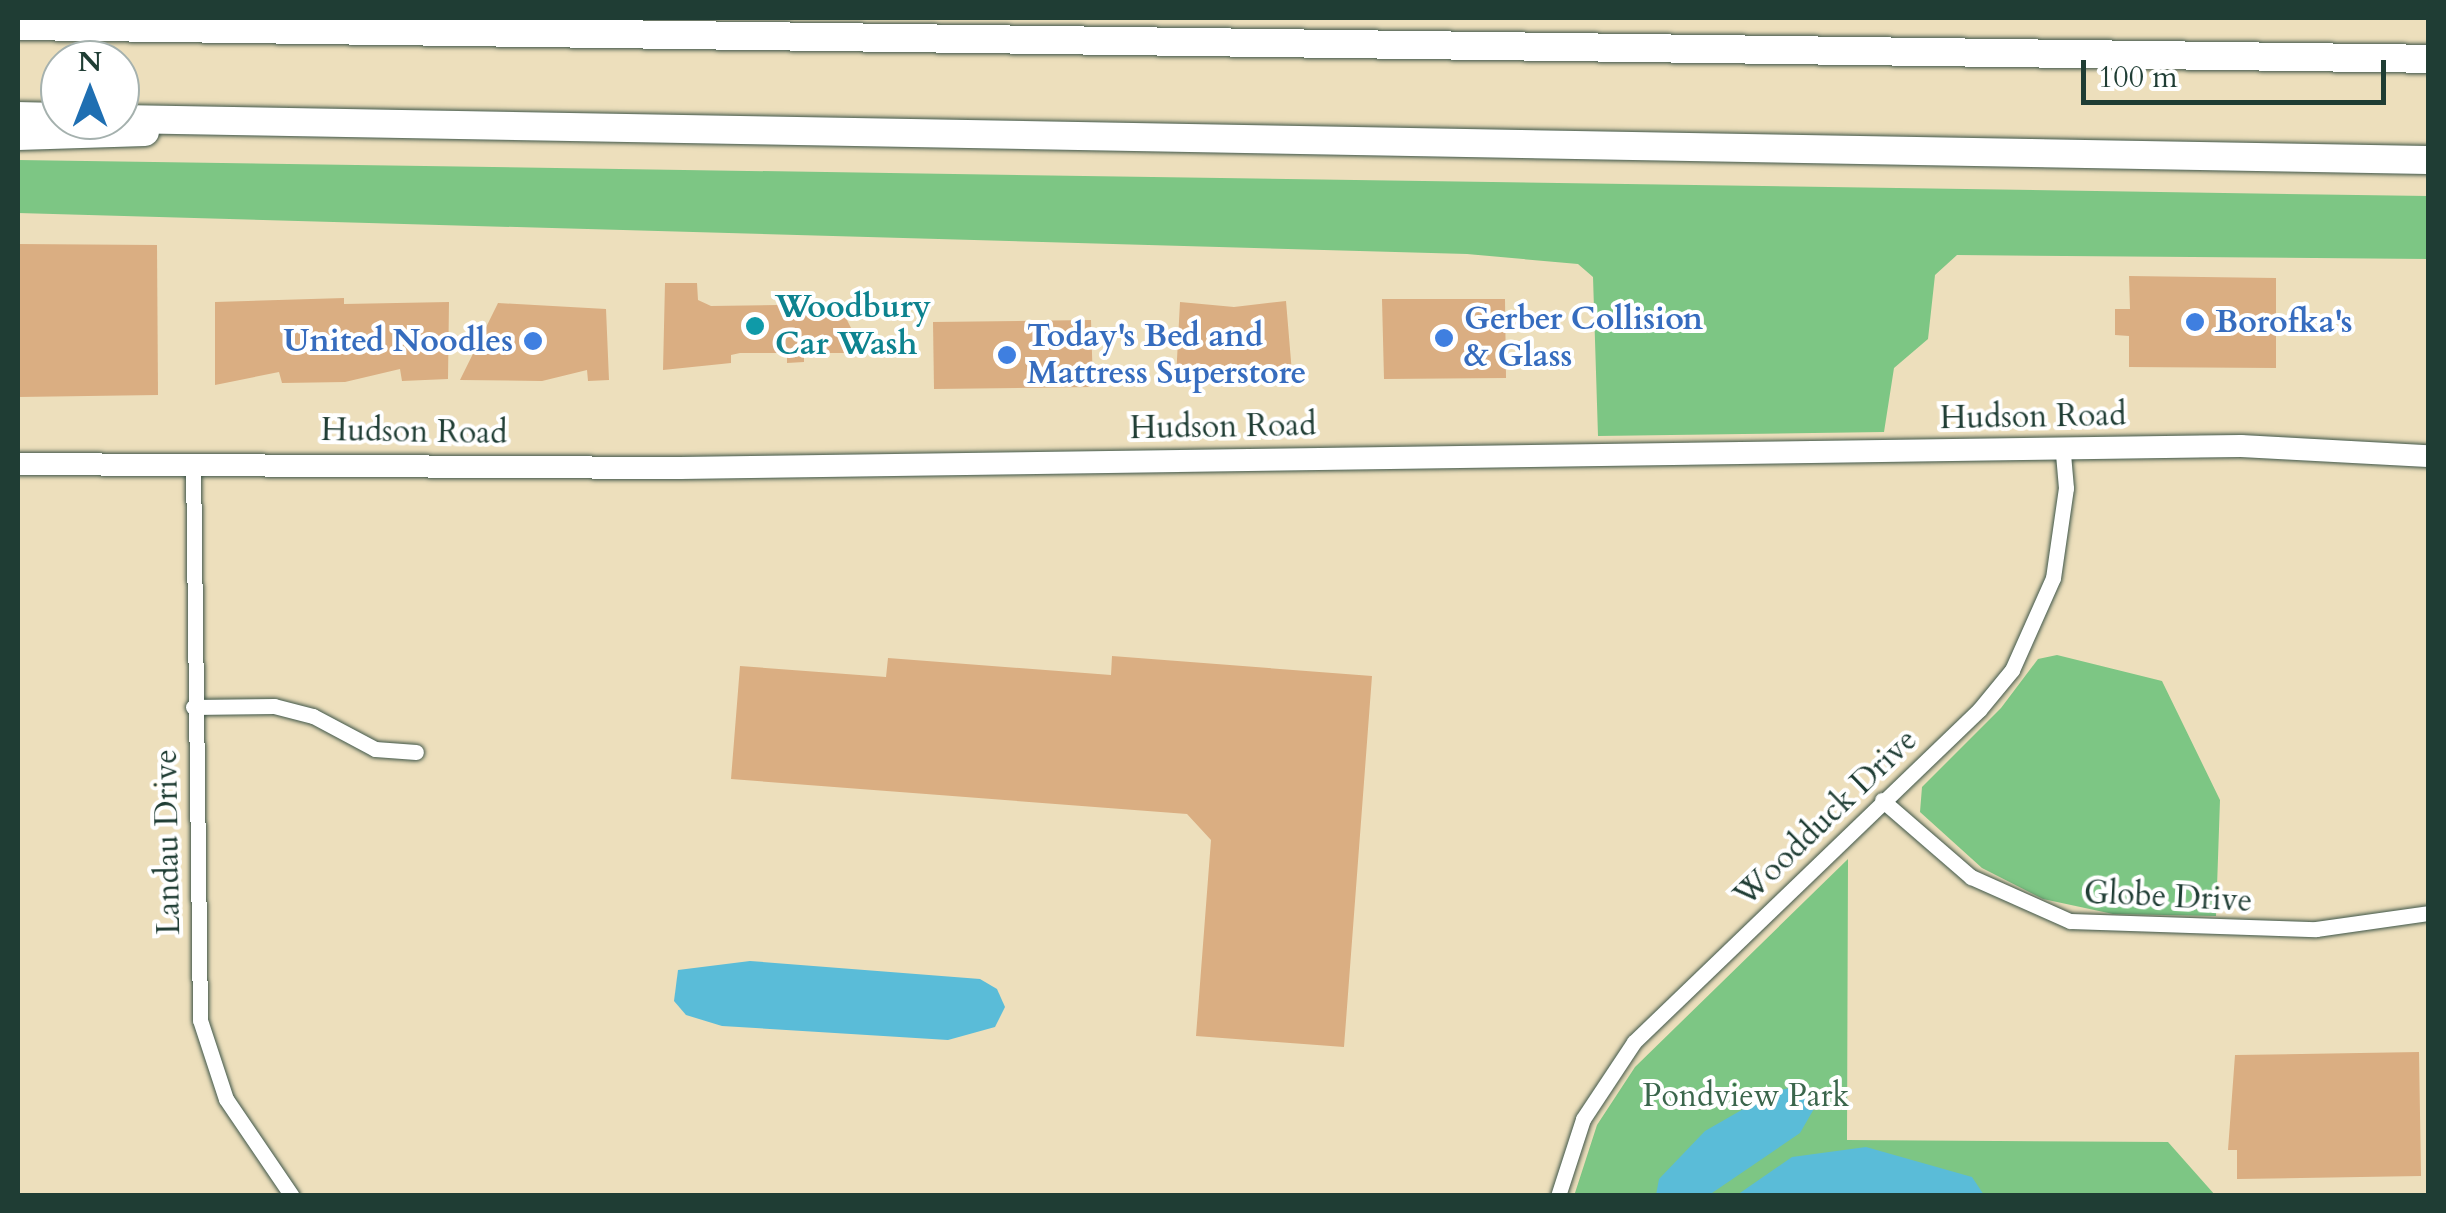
<!DOCTYPE html>
<html>
<head>
<meta charset="utf-8">
<style>
  body { margin:0 }
  #map { position:relative; width:2446px; height:1213px; overflow:hidden; background:#eddfbc; font-family:Cardo,serif }
  div>[style] { position:absolute }
  .green>* { inset:0; background:#7dc684 }
  .water>* { inset:0; background:#5abcd8 }
  .building>* { inset:0; background:#daae82 }
  .roads { filter:drop-shadow(0 0 2px #3e5548) drop-shadow(0 0 2px #3e5548) }
  .street>* { height:15px; margin:-7.5px; padding:0 7.5px; transform-origin:7.5px; border-radius:7.5px; background:#fff }
  .secondary>* { height:22px; margin:-11px; padding:0 11px; transform-origin:11px; border-radius:11px; background:#fff }
  .highway>* { height:28px; margin:-14px; padding:0 14px; transform-origin:14px; border-radius:14px; background:#fff }
  .dots>* { width:28px; height:28px; translate:-50% -50%; box-sizing:border-box; border:5px solid #fff; border-radius:50% }
  span { translate:-50% -50%; white-space:nowrap; text-align:center; line-height:1.15; -webkit-text-stroke:8px #fff; paint-order:stroke }
  .culture-label { font-size:32px; color:#0d838f; font-weight:700 }
  .left { translate:0 -50%; text-align:left }
  .shop-label { font-size:32px; color:#366cbe; font-weight:700 }
  .right { translate:-100% -50%; text-align:right }
  .street-label { font-size:32px; color:#1f3d34 }
  .park-label { font-size:32px; color:#3b664c }
  .frame { position:absolute; inset:0; border:20px solid #1f3d34; pointer-events:none }
  .north { position:absolute; left:40px; top:40px; width:100px; height:100px; box-sizing:border-box; background:#fff; border:2px solid #a5b1ae; border-radius:50%; rotate:0deg; font-size:28px; font-weight:700; line-height:40px; text-align:center; color:#1f3d34 }
  .north::after { content:''; display:block; margin:auto; width:35px; height:45px; background:#1f6fb2; clip-path:polygon(50% 0,100% 100%,50% 72%,0 100%) }
  .scale { position:absolute; left:2081px; top:60px; width:305px; height:45px; box-sizing:border-box; border:5px solid #1f3d34; border-top:0; padding-left:12px; font-size:30px; line-height:35px; white-space:nowrap; color:#1f3d34; -webkit-text-stroke:8px #fff; paint-order:stroke }
</style>
</head>
<body>
<div id="map">
  <div class="green">
    <div style="clip-path:polygon(18px 160px,2428px 196px,2428px 259px,1957px 255px,1935px 275px,1928px 339px,1894px 368px,1884px 432px,1598px 436px,1593px 277px,1578px 264px,1467px 254px,18px 213px)"></div>
    <div style="clip-path:polygon(2057px 655px,2162px 681px,2220px 800px,2216px 916px,2113px 914px,2043px 899px,1982px 868px,1920px 812px,1922px 787px,2001px 708px,2038px 659px)"></div>
    <div style="clip-path:polygon(1848px 859px,1847px 1140px,2168px 1142px,2215px 1195px,1574px 1196px,1597px 1125px,1635px 1067px)"></div>
  </div>
  <div class="water">
    <div style="clip-path:polygon(750px 961px,980px 979px,997px 989px,1005px 1007px,995px 1027px,948px 1040px,722px 1026px,686px 1015px,674px 1001px,678px 970px)"></div>
    <div style="clip-path:polygon(1794px 1087px,1805px 1090px,1815px 1107px,1800px 1133px,1709px 1195px,1656px 1195px,1659px 1179px,1705px 1131px,1773px 1092px)"></div>
    <div style="clip-path:polygon(1866px 1147px,1972px 1177px,1984px 1195px,1737px 1195px,1792px 1157px)"></div>
  </div>
  <div class="building">
    <div style="clip-path:polygon(18px 244px,157px 245px,158px 395px,18px 397px)"></div>
    <div style="clip-path:polygon(2129px 276px,2276px 278px,2276px 368px,2129px 367px,2129px 336px,2115px 335px,2115px 309px,2130px 309px)"></div>
    <div style="clip-path:polygon(665px 283px,697px 283px,698px 300px,711px 306px,839px 304px,851px 328px,851px 353px,804px 353px,804px 362px,787px 363px,787px 353px,740px 353px,731px 355px,731px 363px,663px 370px)"></div>
    <div style="clip-path:polygon(344px 298px,344px 304px,449px 302px,448px 379px,402px 381px,400px 369px,345px 382px,282px 383px,279px 372px,215px 385px,215px 302px)"></div>
    <div style="clip-path:polygon(1382px 299px,1505px 299px,1506px 378px,1384px 379px)"></div>
    <div style="clip-path:polygon(1286px 301px,1292px 373px,1287px 378px,1176px 378px,1180px 302px,1234px 307px)"></div>
    <div style="clip-path:polygon(498px 303px,606px 309px,609px 380px,588px 381px,587px 370px,542px 381px,460px 380px)"></div>
    <div style="clip-path:polygon(1091px 320px,1093px 387px,934px 389px,933px 322px)"></div>
    <div style="clip-path:polygon(1112px 656px,1372px 676px,1344px 1047px,1196px 1036px,1211px 840px,1187px 814px,731px 779px,740px 666px,886px 677px,888px 658px,1111px 675px)"></div>
    <div style="clip-path:polygon(2419px 1052px,2421px 1176px,2237px 1179px,2237px 1150px,2228px 1150px,2235px 1055px)"></div>
  </div>
  <div class="roads">
    <div class="street">
      <div style="left:193px;top:462px;width:558px;rotate:89.28deg"></div>
      <div style="left:200px;top:1020px;width:83px;rotate:71.8deg"></div>
      <div style="left:226px;top:1099px;width:117px;rotate:55.8deg"></div>
      <div style="left:193px;top:707px;width:81px;rotate:-0.7deg"></div>
      <div style="left:274px;top:706px;width:40px;rotate:14.4deg"></div>
      <div style="left:313px;top:716px;width:70px;rotate:28deg"></div>
      <div style="left:375px;top:749px;width:41px;rotate:4.2deg"></div>
      <div style="left:1882px;top:800px;width:118px;rotate:40.9deg"></div>
      <div style="left:1971px;top:877px;width:108px;rotate:24deg"></div>
      <div style="left:2070px;top:921px;width:246px;rotate:1.9deg"></div>
      <div style="left:2316px;top:929px;width:113px;rotate:-8.1deg"></div>
      <div style="left:1558px;top:1196px;width:81px;rotate:-72deg"></div>
      <div style="left:1583px;top:1119px;width:92px;rotate:-56.5deg"></div>
      <div style="left:1634px;top:1042px;width:479px;rotate:-43.9deg"></div>
      <div style="left:1979px;top:710px;width:52px;rotate:-50.5deg"></div>
      <div style="left:2012px;top:670px;width:101px;rotate:-66deg"></div>
      <div style="left:2053px;top:578px;width:91px;rotate:-81.8deg"></div>
      <div style="left:2066px;top:488px;width:38px;rotate:-95deg"></div>
    </div>
    <div class="secondary">
      <div style="left:18px;top:464px;width:662px;rotate:0.35deg"></div>
      <div style="left:680px;top:468px;width:1561px;rotate:-0.81deg"></div>
      <div style="left:2241px;top:446px;width:187px;rotate:3.1deg"></div>
    </div>
    <div class="highway">
      <div style="left:18px;top:26px;width:2410px;rotate:0.78deg"></div>
      <div style="left:18px;top:116px;width:42px;rotate:1.4deg"></div>
      <div style="left:120px;top:119px;width:2308px;rotate:1.02deg"></div>
      <div style="left:18px;top:136px;width:127px;rotate:-1.8deg"></div>
    </div>
  </div>
  <div class="dots">
    <div style="left:2195px;top:322px;background:#3f7fe0"></div>
    <div style="left:755px;top:326px;background:#0f9aa8"></div>
    <div style="left:1444px;top:338px;background:#3f7fe0"></div>
    <div style="left:533px;top:341px;background:#3f7fe0"></div>
    <div style="left:1007px;top:355px;background:#3f7fe0"></div>
  </div>
  <div class="culture-label">
    <span class="left" style="left:775px;top:326px">Woodbury<br>Car Wash</span>
  </div>
  <div class="shop-label">
    <span class="left" style="left:1464px;top:338px">Gerber Collision<br>&amp; Glass</span>
    <span class="left" style="left:2215px;top:322px">Borofka's</span>
    <span class="left" style="left:1027px;top:355px">Today's Bed and<br>Mattress Superstore</span>
    <span class="right" style="left:513px;top:341px">United Noodles</span>
  </div>
  <div class="street-label">
    <span style="left:2033px;top:417px;rotate:-1deg">Hudson Road</span>
    <span style="left:1223px;top:427px;rotate:-1deg">Hudson Road</span>
    <span style="left:414px;top:432px;rotate:1deg">Hudson Road</span>
    <span style="left:1826px;top:818px;rotate:-44deg">Woodduck Drive</span>
    <span style="left:168px;top:842px;rotate:-91deg">Landau Drive</span>
    <span style="left:2168px;top:897px;rotate:3deg">Globe Drive</span>
  </div>
  <div class="park-label">
    <span style="left:1746px;top:1096px">Pondview Park</span>
  </div>
  <div class="frame"></div>
  <div class="north">N</div>
  <div class="scale">100 m</div>
</div>
</body>
</html>
